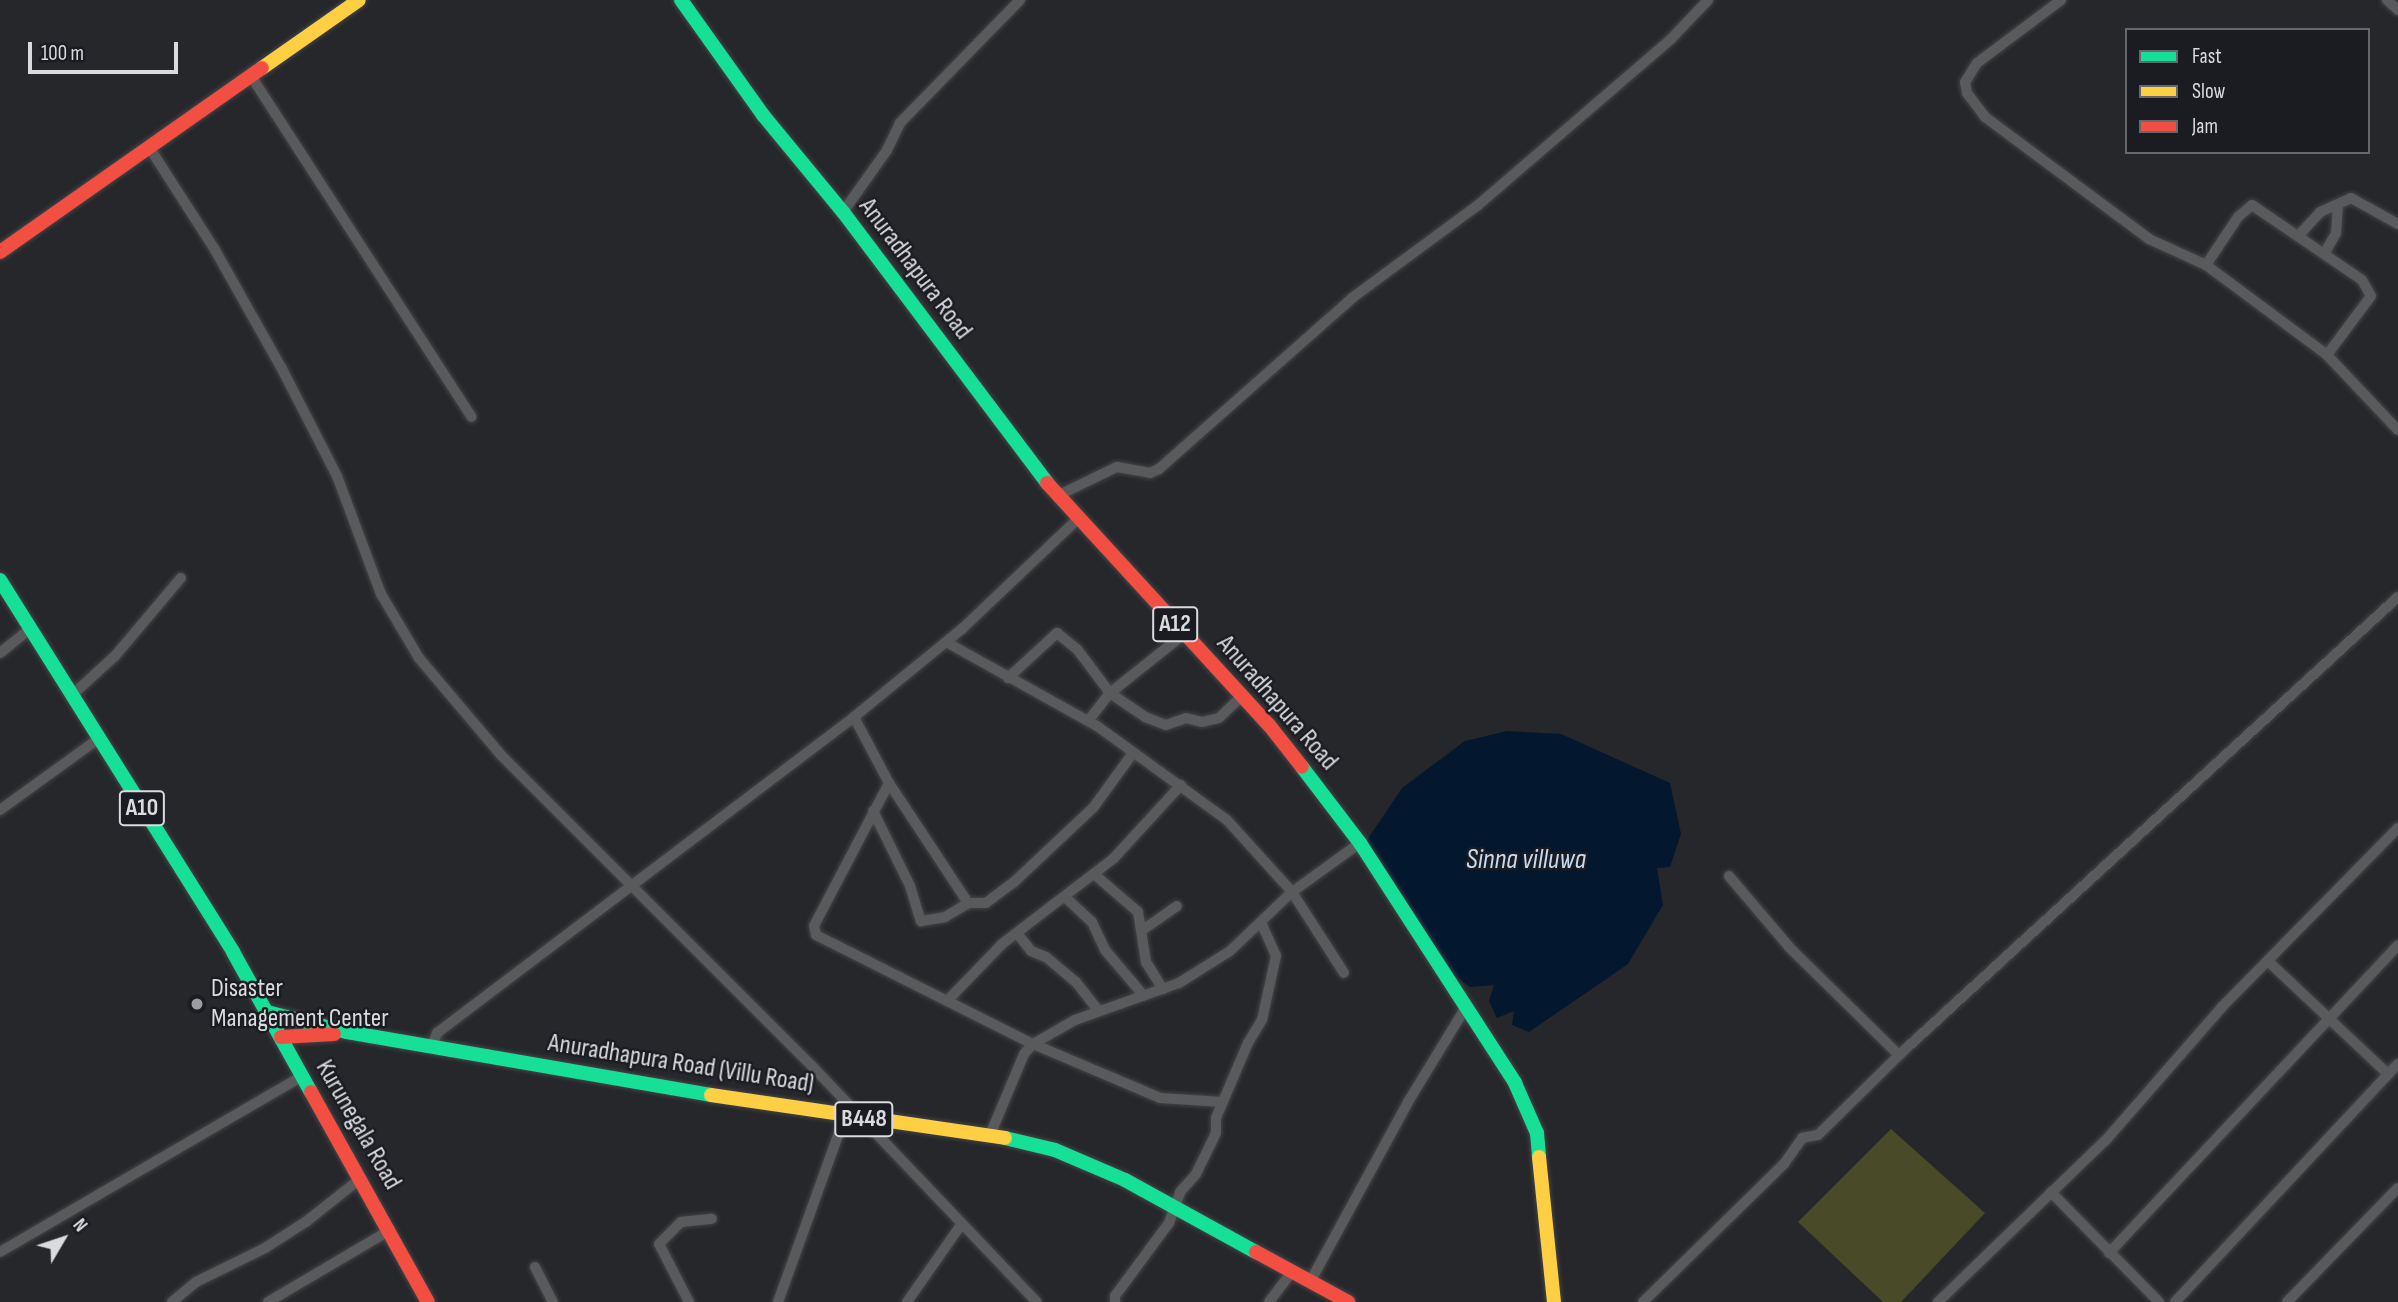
<!DOCTYPE html>
<html>
<head>
<meta charset="utf-8">
<style>
  body { margin:0 }
  #map { position:relative; width:2398px; height:1302px; overflow:hidden; background:#26272a; font-family:"Sofia Sans Condensed",sans-serif }
  div>[style] { position:absolute }
  .green>* { inset:0; background:#494a28 }
  .water>* { inset:0; background:#03172f }
  .roads { filter:drop-shadow(0 0 2px #444448) drop-shadow(0 0 2px #444448) }
  .street>* { height:10px; margin:-5px; padding:0 5px; transform-origin:5px; border-radius:5px; background:#595a5c }
  .fast>* { height:14px; margin:-7px; padding:0 7px; transform-origin:7px; border-radius:7px; background:#16e098 }
  .slow>* { height:14px; margin:-7px; padding:0 7px; transform-origin:7px; border-radius:7px; background:#ffcf43 }
  .jam>* { height:14px; margin:-7px; padding:0 7px; transform-origin:7px; border-radius:7px; background:#f24e42 }
  .dots>* { width:19px; height:19px; translate:-50% -50%; box-sizing:border-box; border:4px solid #1b1c22; border-radius:50% }
  span { translate:-50% -50%; white-space:nowrap; text-align:center; line-height:1.15; -webkit-text-stroke:5px #1b1c22; paint-order:stroke }
  .shield-label span { padding:2px 5px; background:#1b1c22; border:2px solid; border-radius:5px; -webkit-text-stroke-width:0 }
  .shield-label { font-size:24px; color:#dadbdf; font-weight:700 }
  .street-label { font-size:26px; color:#dadbdf }
  .poi-label { font-size:26px; color:#dadbdf }
  .left { translate:0 -50%; text-align:left }
  .water-label { font-size:28px; color:#c5dbf5; font-style:italic }
  .legend { position:absolute; left:2125px; top:28px; width:245px; height:126px; box-sizing:border-box; background:#1b1c22; border:2px solid #67686e; margin:0; padding:9px 12px; list-style:none; font-size:21px; color:#dadbdf }
  .legend li { display:flex; align-items:center; gap:14px; height:35px }
  .legend b { width:35px; border:2px solid #67686e }
  .north { position:absolute; left:28px; top:1204px; width:70px; height:70px; -webkit-text-stroke:5px #1b1c22; paint-order:stroke; rotate:51deg; font-size:19px; font-weight:700; line-height:28px; text-align:center; color:#dadbdf }
  .north::after { content:''; display:block; margin:auto; width:24px; height:32px; background:#dadbdf; clip-path:polygon(50% 0,100% 100%,50% 72%,0 100%) }
  .scale { position:absolute; left:28px; top:42px; width:150px; height:32px; box-sizing:border-box; border:4px solid #dadbdf; border-top:0; padding-left:9px; font-size:21px; line-height:24px; white-space:nowrap; color:#dadbdf; -webkit-text-stroke:5px #1b1c22; paint-order:stroke }
</style>
</head>
<body>
<div id="map">
  <div class="green">
    <div style="clip-path:polygon(1891px 1129px,1985px 1213px,1901px 1302px,1883px 1302px,1798px 1222px)"></div>
  </div>
  <div class="water">
    <div style="clip-path:polygon(1507px 731px,1561px 734px,1670px 783px,1681px 834px,1670px 867px,1657px 868px,1663px 905px,1628px 964px,1529px 1032px,1512px 1025px,1514px 1011px,1497px 1018px,1489px 1001px,1494px 985px,1470px 987px,1452px 974px,1365px 843px,1402px 788px,1465px 741px)"></div>
  </div>
  <div class="roads">
    <div class="street">
      <div style="left:2061px;top:0;width:105px;rotate:143.1deg"></div>
      <div style="left:1977px;top:63px;width:22px;rotate:122deg"></div>
      <div style="left:1965px;top:82px;width:11px;rotate:80deg"></div>
      <div style="left:1967px;top:93px;width:30px;rotate:53deg"></div>
      <div style="left:1985px;top:117px;width:204px;rotate:36.6deg"></div>
      <div style="left:2149px;top:239px;width:63px;rotate:24.5deg"></div>
      <div style="left:2206px;top:265px;width:151px;rotate:36.6deg"></div>
      <div style="left:2327px;top:355px;width:103px;rotate:46.6deg"></div>
      <div style="left:2387px;top:0;width:15px;rotate:42deg"></div>
      <div style="left:251px;top:76px;width:406px;rotate:57.1deg"></div>
      <div style="left:149px;top:147px;width:122px;rotate:57.3deg"></div>
      <div style="left:215px;top:250px;width:137px;rotate:60.6deg"></div>
      <div style="left:282px;top:369px;width:120px;rotate:62.8deg"></div>
      <div style="left:337px;top:476px;width:126px;rotate:69.6deg"></div>
      <div style="left:381px;top:594px;width:74px;rotate:59.3deg"></div>
      <div style="left:419px;top:658px;width:127px;rotate:49.8deg"></div>
      <div style="left:501px;top:755px;width:438px;rotate:45deg"></div>
      <div style="left:811px;top:1065px;width:327px;rotate:46.4deg"></div>
      <div style="left:843px;top:212px;width:76px;rotate:-54.6deg"></div>
      <div style="left:887px;top:150px;width:30px;rotate:-64deg"></div>
      <div style="left:900px;top:123px;width:172px;rotate:-45.7deg"></div>
      <div style="left:2298px;top:236px;width:33px;rotate:-47deg"></div>
      <div style="left:2320px;top:212px;width:34px;rotate:-24deg"></div>
      <div style="left:2351px;top:198px;width:54px;rotate:29deg"></div>
      <div style="left:2324px;top:254px;width:24px;rotate:-60deg"></div>
      <div style="left:2336px;top:233px;width:28px;rotate:-86deg"></div>
      <div style="left:2206px;top:265px;width:58px;rotate:-56.3deg"></div>
      <div style="left:2238px;top:217px;width:18px;rotate:-41deg"></div>
      <div style="left:2252px;top:205px;width:133px;rotate:34.3deg"></div>
      <div style="left:2362px;top:280px;width:18px;rotate:61deg"></div>
      <div style="left:2371px;top:296px;width:74px;rotate:126.7deg"></div>
      <div style="left:1057px;top:496px;width:67px;rotate:-25.8deg"></div>
      <div style="left:1117px;top:467px;width:34px;rotate:10deg"></div>
      <div style="left:1150px;top:473px;width:10px;rotate:-24deg"></div>
      <div style="left:1159px;top:469px;width:258px;rotate:-41.5deg"></div>
      <div style="left:1352px;top:298px;width:155px;rotate:-36.4deg"></div>
      <div style="left:1477px;top:206px;width:256px;rotate:-40.7deg"></div>
      <div style="left:1671px;top:39px;width:54px;rotate:-46.5deg"></div>
      <div style="left:946px;top:642px;width:173px;rotate:29.1deg"></div>
      <div style="left:1097px;top:726px;width:160px;rotate:35.9deg"></div>
      <div style="left:1227px;top:820px;width:97px;rotate:47.9deg"></div>
      <div style="left:1292px;top:892px;width:96px;rotate:57.3deg"></div>
      <div style="left:0;top:653px;width:38px;rotate:-39deg"></div>
      <div style="left:1008px;top:678px;width:67px;rotate:-42.6deg"></div>
      <div style="left:1057px;top:633px;width:26px;rotate:39deg"></div>
      <div style="left:1077px;top:649px;width:55px;rotate:53.1deg"></div>
      <div style="left:1110px;top:693px;width:42px;rotate:34.4deg"></div>
      <div style="left:1145px;top:717px;width:22px;rotate:21deg"></div>
      <div style="left:1166px;top:725px;width:21px;rotate:-19deg"></div>
      <div style="left:1186px;top:718px;width:16px;rotate:14deg"></div>
      <div style="left:1202px;top:722px;width:17px;rotate:-13deg"></div>
      <div style="left:1219px;top:718px;width:32px;rotate:-44deg"></div>
      <div style="left:71px;top:696px;width:59px;rotate:-42.3deg"></div>
      <div style="left:115px;top:656px;width:102px;rotate:-49.8deg"></div>
      <div style="left:854px;top:717px;width:75px;rotate:62.1deg"></div>
      <div style="left:889px;top:783px;width:161px;rotate:117.7deg"></div>
      <div style="left:814px;top:926px;width:9px;rotate:77deg"></div>
      <div style="left:816px;top:935px;width:243px;rotate:26.7deg"></div>
      <div style="left:1033px;top:1044px;width:138px;rotate:23deg"></div>
      <div style="left:1160px;top:1098px;width:63px;rotate:3.6deg"></div>
      <div style="left:1088px;top:721px;width:36px;rotate:-52deg"></div>
      <div style="left:1110px;top:693px;width:95px;rotate:-38.6deg"></div>
      <div style="left:889px;top:783px;width:144px;rotate:56.6deg"></div>
      <div style="left:0;top:810px;width:121px;rotate:-35.9deg"></div>
      <div style="left:873px;top:811px;width:84px;rotate:63.7deg"></div>
      <div style="left:910px;top:886px;width:37px;rotate:73deg"></div>
      <div style="left:921px;top:921px;width:24px;rotate:-9deg"></div>
      <div style="left:945px;top:917px;width:27px;rotate:-31deg"></div>
      <div style="left:968px;top:903px;width:18px"></div>
      <div style="left:986px;top:903px;width:34px;rotate:-37deg"></div>
      <div style="left:1013px;top:883px;width:110px;rotate:-43.2deg"></div>
      <div style="left:1093px;top:808px;width:68px;rotate:-54deg"></div>
      <div style="left:1094px;top:874px;width:58px;rotate:40.8deg"></div>
      <div style="left:1138px;top:912px;width:51px;rotate:80.9deg"></div>
      <div style="left:1146px;top:962px;width:32px;rotate:58deg"></div>
      <div style="left:1729px;top:876px;width:94px;rotate:49.7deg"></div>
      <div style="left:1790px;top:948px;width:153px;rotate:44.5deg"></div>
      <div style="left:1065px;top:897px;width:37px;rotate:43deg"></div>
      <div style="left:1092px;top:922px;width:31px;rotate:65deg"></div>
      <div style="left:1105px;top:950px;width:60px;rotate:49.7deg"></div>
      <div style="left:1144px;top:929px;width:40px;rotate:-34.9deg"></div>
      <div style="left:1017px;top:933px;width:23px;rotate:52deg"></div>
      <div style="left:1031px;top:951px;width:16px;rotate:22deg"></div>
      <div style="left:1046px;top:957px;width:39px;rotate:40deg"></div>
      <div style="left:1076px;top:982px;width:37px;rotate:52deg"></div>
      <div style="left:2269px;top:962px;width:163px;rotate:43.3deg"></div>
      <div style="left:947px;top:1001px;width:79px;rotate:-46deg"></div>
      <div style="left:1002px;top:944px;width:141px;rotate:-37.5deg"></div>
      <div style="left:1114px;top:858px;width:99px;rotate:-47.5deg"></div>
      <div style="left:432px;top:1046px;width:14px;rotate:-69deg"></div>
      <div style="left:437px;top:1033px;width:523px;rotate:-37.15deg"></div>
      <div style="left:854px;top:717px;width:141px;rotate:-39.2deg"></div>
      <div style="left:963px;top:628px;width:157px;rotate:-43.5deg"></div>
      <div style="left:990px;top:1135px;width:88px;rotate:-67.2deg"></div>
      <div style="left:1024px;top:1054px;width:13px;rotate:-48deg"></div>
      <div style="left:1033px;top:1044px;width:48px;rotate:-29.7deg"></div>
      <div style="left:1075px;top:1020px;width:110px;rotate:-19.6deg"></div>
      <div style="left:1179px;top:983px;width:60px;rotate:-32.1deg"></div>
      <div style="left:1230px;top:951px;width:86px;rotate:-43.6deg"></div>
      <div style="left:1292px;top:892px;width:84px;rotate:-35.8deg"></div>
      <div style="left:2051px;top:1192px;width:154px;rotate:45.5deg"></div>
      <div style="left:0;top:1252px;width:350px;rotate:-30.2deg"></div>
      <div style="left:2109px;top:1253px;width:422px;rotate:-46.8deg"></div>
      <div style="left:535px;top:1267px;width:39px;rotate:63deg"></div>
      <div style="left:1310px;top:1282px;width:205px;rotate:-61.4deg"></div>
      <div style="left:1408px;top:1102px;width:111px;rotate:-58.6deg"></div>
      <div style="left:172px;top:1302px;width:31px;rotate:-40deg"></div>
      <div style="left:196px;top:1282px;width:77px;rotate:-26.2deg"></div>
      <div style="left:265px;top:1248px;width:50px;rotate:-32.7deg"></div>
      <div style="left:307px;top:1221px;width:69px;rotate:-38.5deg"></div>
      <div style="left:268px;top:1302px;width:142px;rotate:-30.5deg"></div>
      <div style="left:689px;top:1302px;width:65px;rotate:-117.3deg"></div>
      <div style="left:659px;top:1244px;width:31px;rotate:-45deg"></div>
      <div style="left:681px;top:1222px;width:31px;rotate:-6deg"></div>
      <div style="left:778px;top:1302px;width:198px;rotate:-70.2deg"></div>
      <div style="left:907px;top:1302px;width:94px;rotate:-55deg"></div>
      <div style="left:1115px;top:1302px;width:6px;rotate:-90deg"></div>
      <div style="left:1115px;top:1296px;width:91px;rotate:-53.5deg"></div>
      <div style="left:1169px;top:1223px;width:33px;rotate:-70deg"></div>
      <div style="left:1180px;top:1192px;width:24px;rotate:-48deg"></div>
      <div style="left:1196px;top:1174px;width:46px;rotate:-64deg"></div>
      <div style="left:1216px;top:1133px;width:15px;rotate:-90deg"></div>
      <div style="left:1216px;top:1118px;width:82px;rotate:-66.9deg"></div>
      <div style="left:1248px;top:1043px;width:27px;rotate:-59deg"></div>
      <div style="left:1262px;top:1020px;width:66px;rotate:-77.7deg"></div>
      <div style="left:1276px;top:956px;width:37px;rotate:-114deg"></div>
      <div style="left:1269px;top:1302px;width:38px;rotate:-53deg"></div>
      <div style="left:1643px;top:1302px;width:197px;rotate:-44.4deg"></div>
      <div style="left:1784px;top:1164px;width:32px;rotate:-55deg"></div>
      <div style="left:1802px;top:1138px;width:16px;rotate:-11deg"></div>
      <div style="left:1818px;top:1135px;width:114px;rotate:-44.6deg"></div>
      <div style="left:1899px;top:1055px;width:677px;rotate:-42.55deg"></div>
      <div style="left:1938px;top:1302px;width:233px;rotate:-44deg"></div>
      <div style="left:2106px;top:1140px;width:176px;rotate:-48.9deg"></div>
      <div style="left:2222px;top:1007px;width:251px;rotate:-45.5deg"></div>
      <div style="left:2175px;top:1302px;width:326px;rotate:-46.9deg"></div>
      <div style="left:2287px;top:1302px;width:159px;rotate:-45.8deg"></div>
    </div>
    <div class="fast">
      <div style="left:681px;top:0;width:141px;rotate:54.5deg"></div>
      <div style="left:763px;top:115px;width:126px;rotate:50.5deg"></div>
      <div style="left:843px;top:212px;width:339px;rotate:53deg"></div>
      <div style="left:0;top:580px;width:439px;rotate:57.9deg"></div>
      <div style="left:233px;top:952px;width:160px;rotate:60.9deg"></div>
      <div style="left:1302px;top:767px;width:96px;rotate:52.7deg"></div>
      <div style="left:1360px;top:843px;width:286px;rotate:57.1deg"></div>
      <div style="left:1515px;top:1083px;width:55px;rotate:66.3deg"></div>
      <div style="left:1537px;top:1133px;width:24px;rotate:85deg"></div>
      <div style="left:267px;top:1012px;width:82px;rotate:14deg"></div>
      <div style="left:347px;top:1032px;width:369px;rotate:9.8deg"></div>
      <div style="left:1005px;top:1138px;width:51px;rotate:13.5deg"></div>
      <div style="left:1055px;top:1150px;width:76px;rotate:23.2deg"></div>
      <div style="left:1125px;top:1180px;width:149px;rotate:28.8deg"></div>
    </div>
    <div class="slow">
      <div style="left:262px;top:68px;width:118px;rotate:-35deg"></div>
      <div style="left:711px;top:1095px;width:297px;rotate:8.3deg"></div>
      <div style="left:1539px;top:1157px;width:146px;rotate:84.1deg"></div>
    </div>
    <div class="jam">
      <div style="left:0;top:252px;width:320px;rotate:-35.1deg"></div>
      <div style="left:1047px;top:483px;width:328px;rotate:47.5deg"></div>
      <div style="left:1269px;top:725px;width:53px;rotate:51.8deg"></div>
      <div style="left:281px;top:1037px;width:53px;rotate:-3.2deg"></div>
      <div style="left:311px;top:1092px;width:240px;rotate:60.9deg"></div>
      <div style="left:1256px;top:1252px;width:105px;rotate:28.5deg"></div>
    </div>
  </div>
  <div class="dots">
    <div style="left:197px;top:1004px;background:#9b9ca0"></div>
  </div>
  <div class="shield-label">
    <span style="left:1175px;top:624px">A12</span>
    <span style="left:142px;top:808px">A10</span>
    <span style="left:864px;top:1119px">B448</span>
  </div>
  <div class="street-label">
    <span style="left:915px;top:269px;rotate:53deg">Anuradhapura Road</span>
    <span style="left:1277px;top:703px;rotate:49deg">Anuradhapura Road</span>
    <span style="left:681px;top:1064px;rotate:9deg">Anuradhapura Road (Villu Road)</span>
    <span style="left:358px;top:1125px;rotate:60deg">Kurunegala Road</span>
  </div>
  <div class="poi-label">
    <span class="left" style="left:211px;top:1004px">Disaster<br>Management Center</span>
  </div>
  <div class="water-label">
    <span style="left:1526px;top:860px">Sinna villuwa</span>
  </div>
  <ul class="legend">
  <li><b style="height:9px;background:#16e098"></b>Fast</li>
  <li><b style="height:9px;background:#ffcf43"></b>Slow</li>
  <li><b style="height:9px;background:#f24e42"></b>Jam</li>
  </ul>
  <div class="north">N</div>
  <div class="scale">100 m</div>
</div>
</body>
</html>
